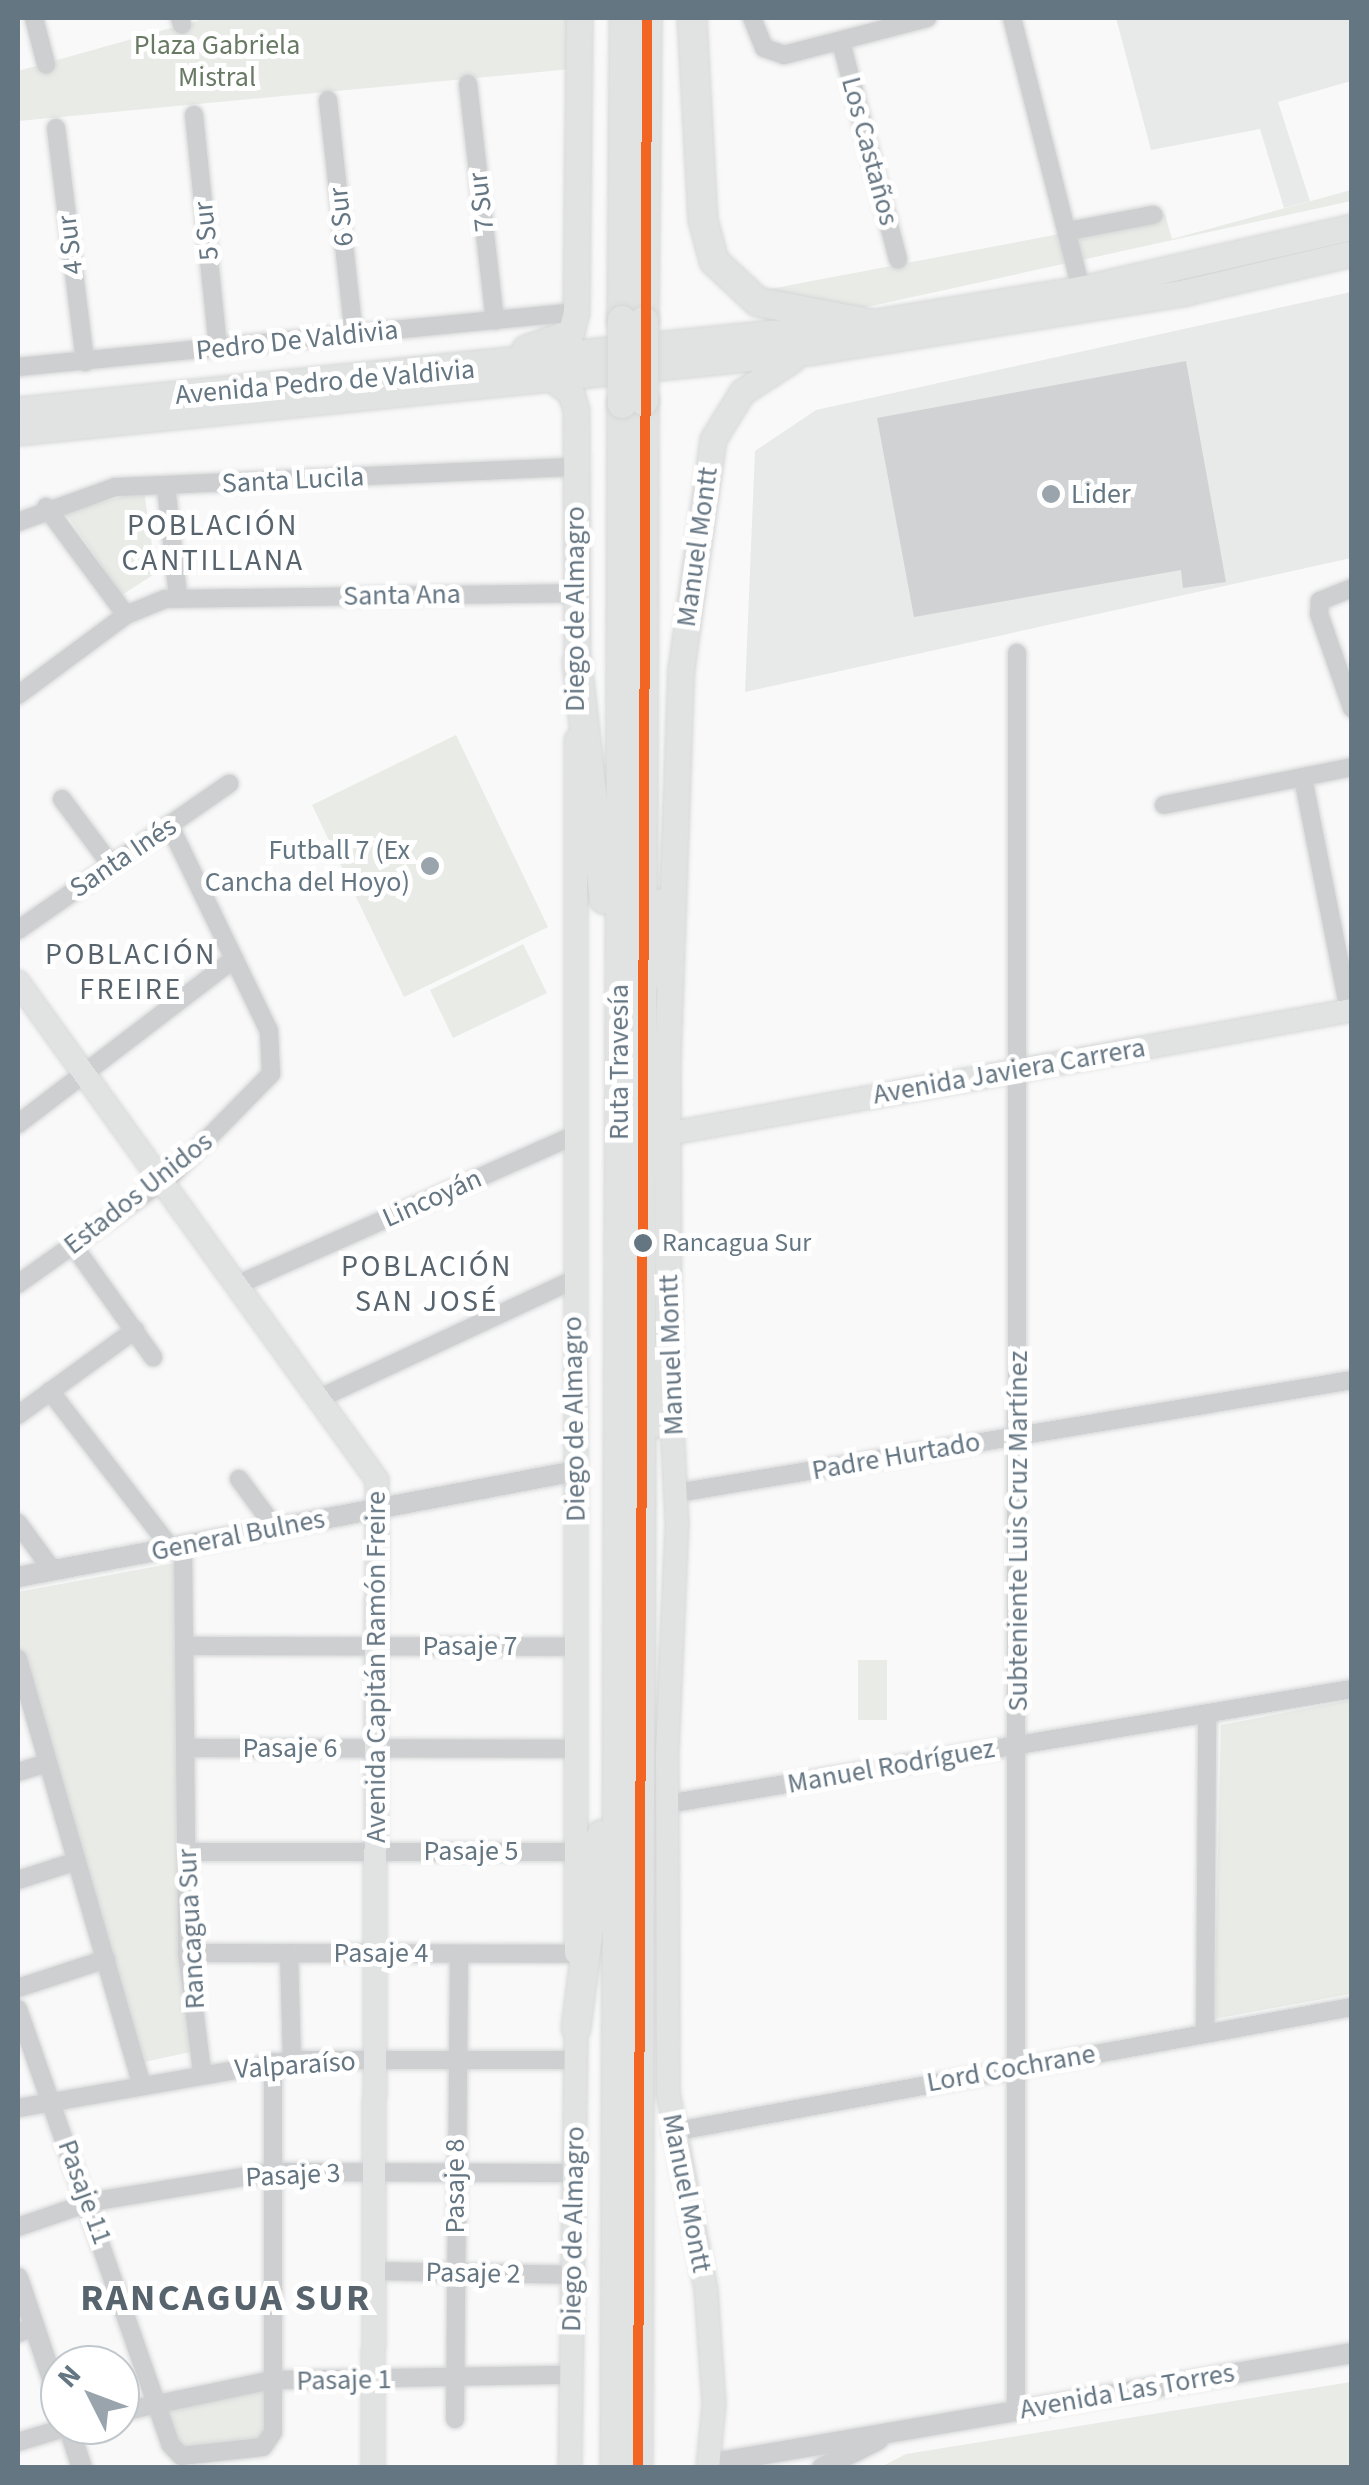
<!DOCTYPE html>
<html>
<head>
<meta charset="utf-8">
<style>
  body { margin:0 }
  #map { position:relative; width:1369px; height:2485px; overflow:hidden; background:#f9f9f9; font-family:"Source Sans 3",sans-serif }
  div>[style] { position:absolute }
  .built>* { inset:0; background:#e8e9e9 }
  .green>* { inset:0; background:#e8ebe6 }
  .building>* { inset:0; background:#d0d2d3 }
  .roads { filter:drop-shadow(0 0 2px #d5d6d7) drop-shadow(0 0 2px #d5d6d7) }
  .minor>* { height:18px; margin:-9px; padding:0 9px; transform-origin:9px; border-radius:9px; background:#cecfd0 }
  .tertiary>* { height:20px; margin:-10px; padding:0 10px; transform-origin:10px; border-radius:10px; background:#cecfd0 }
  .secondary>* { height:22px; margin:-11px; padding:0 11px; transform-origin:11px; border-radius:11px; background:#e1e2e2 }
  .primary>* { height:25px; margin:-12.5px; padding:0 12.5px; transform-origin:12.5px; border-radius:12.5px; background:#e1e2e2 }
  .trunk>* { height:28px; margin:-14px; padding:0 14px; transform-origin:14px; border-radius:14px; background:#e1e2e2 }
  .bridges { filter:drop-shadow(0 0 2px #d5d6d6) drop-shadow(0 0 2px #d5d6d6) }
  .trunk-bridge>* { height:28px; margin:-14px; padding:0 14px; transform-origin:14px; border-radius:14px; background:#e1e2e2 }
  .bus-1>* { height:10px; margin:-5px; padding:0 5px; transform-origin:5px; border-radius:5px; background:#f26522 }
  .dots>* { width:28px; height:28px; translate:-50% -50%; box-sizing:border-box; border:5px solid #fff; border-radius:50% }
  span { translate:-50% -50%; white-space:nowrap; text-align:center; line-height:1.15; -webkit-text-stroke:10px #fff; paint-order:stroke }
  .bus-label { font-size:26px; color:#657683 }
  .left { translate:0 -50%; text-align:left }
  .park-label { font-size:28px; color:#687a64 }
  .street-label { font-size:28px; color:#657683 }
  .poi-label { font-size:28px; color:#657683 }
  .right { translate:-100% -50%; text-align:right }
  .neighbourhood-label { font-size:30px; color:#57646e; letter-spacing:2.5px }
  .district-label { font-size:38px; color:#57646e; font-weight:700; letter-spacing:2.5px }
  .frame { position:absolute; inset:0; border:20px solid #657683; pointer-events:none }
  .north { position:absolute; left:40px; top:2345px; width:100px; height:100px; box-sizing:border-box; background:#fff; border:2px solid #c1c8cd; border-radius:50%; rotate:312deg; font-size:28px; font-weight:700; line-height:40px; text-align:center; color:#657683 }
  .north::after { content:''; display:block; margin:auto; width:35px; height:45px; background:#99a4ac; clip-path:polygon(50% 0,100% 100%,50% 72%,0 100%) }
</style>
</head>
<body>
<div id="map">
  <div class="built">
    <div style="clip-path:polygon(1116px 18px,1351px 18px,1351px 81px,1278px 102px,1310px 201px,1284px 208px,1260px 129px,1151px 150px)"></div>
    <div style="clip-path:polygon(1351px 292px,1351px 558px,745px 692px,755px 451px,816px 410px)"></div>
  </div>
  <div class="green">
    <div style="clip-path:polygon(207px 18px,572px 18px,571px 69px,18px 121px,18px 71px)"></div>
    <div style="clip-path:polygon(1351px 190px,1351px 201px,853px 310px,759px 291px,1165px 214px,1172px 239px)"></div>
    <div style="clip-path:polygon(144px 491px,156px 573px,122px 595px,65px 512px)"></div>
    <div style="clip-path:polygon(456px 735px,548px 927px,404px 997px,312px 805px)"></div>
    <div style="clip-path:polygon(523px 944px,547px 993px,453px 1038px,430px 990px)"></div>
    <div style="clip-path:polygon(180px 1562px,195px 2051px,126px 2066px,18px 1691px,18px 1592px)"></div>
    <div style="clip-path:polygon(858px 1660px,887px 1660px,887px 1720px,858px 1720px)"></div>
    <div style="clip-path:polygon(1351px 1700px,1350px 1994px,1214px 2019px,1221px 1725px)"></div>
    <div style="clip-path:polygon(272px 2380px,270px 2440px,181px 2456px,160px 2401px)"></div>
    <div style="clip-path:polygon(1351px 2382px,1351px 2467px,881px 2467px,906px 2454px)"></div>
  </div>
  <div class="building">
    <div style="clip-path:polygon(1186px 361px,1226px 582px,1183px 588px,1181px 570px,914px 617px,877px 418px)"></div>
  </div>
  <div class="roads">
    <div class="minor">
      <div style="left:34px;top:18px;width:48px;rotate:75.4deg"></div>
      <div style="left:180px;top:18px;width:7px;rotate:74deg"></div>
      <div style="left:752px;top:18px;width:32px;rotate:68deg"></div>
      <div style="left:764px;top:48px;width:21px;rotate:19deg"></div>
      <div style="left:784px;top:55px;width:148px;rotate:-14.5deg"></div>
      <div style="left:1012px;top:18px;width:280px;rotate:75.7deg"></div>
      <div style="left:841px;top:42px;width:225px;rotate:75.3deg"></div>
      <div style="left:468px;top:84px;width:238px;rotate:83.5deg"></div>
      <div style="left:328px;top:100px;width:235px;rotate:83.7deg"></div>
      <div style="left:194px;top:115px;width:234px;rotate:84.1deg"></div>
      <div style="left:56px;top:128px;width:236px;rotate:82.9deg"></div>
      <div style="left:1069px;top:231px;width:86px;rotate:-10.8deg"></div>
      <div style="left:18px;top:367px;width:561px;rotate:-5.63deg"></div>
      <div style="left:166px;top:486px;width:112px;rotate:83.8deg"></div>
      <div style="left:46px;top:507px;width:134px;rotate:53.5deg"></div>
      <div style="left:18px;top:522px;width:103px;rotate:-19.8deg"></div>
      <div style="left:115px;top:487px;width:459px;rotate:-2.5deg"></div>
      <div style="left:1352px;top:588px;width:35px;rotate:158deg"></div>
      <div style="left:1320px;top:601px;width:13px;rotate:94deg"></div>
      <div style="left:1319px;top:614px;width:100px;rotate:70.7deg"></div>
      <div style="left:18px;top:695px;width:134px;rotate:-36.5deg"></div>
      <div style="left:126px;top:615px;width:42px;rotate:-22.3deg"></div>
      <div style="left:165px;top:599px;width:412px;rotate:-0.8deg"></div>
      <div style="left:1303px;top:778px;width:237px;rotate:78.8deg"></div>
      <div style="left:62px;top:799px;width:82px;rotate:53.4deg"></div>
      <div style="left:1164px;top:805px;width:192px;rotate:-11.4deg"></div>
      <div style="left:18px;top:930px;width:257px;rotate:-34.7deg"></div>
      <div style="left:18px;top:1124px;width:272px;rotate:-37.4deg"></div>
      <div style="left:73px;top:1245px;width:138px;rotate:54.5deg"></div>
      <div style="left:18px;top:1284px;width:191px;rotate:-35.4deg"></div>
      <div style="left:174px;top:1173px;width:139px;rotate:-45.6deg"></div>
      <div style="left:271px;top:1074px;width:43px;rotate:-92.7deg"></div>
      <div style="left:269px;top:1031px;width:228px;rotate:-115.8deg"></div>
      <div style="left:239px;top:1284px;width:362px;rotate:-23.9deg"></div>
      <div style="left:50px;top:1391px;width:198px;rotate:52.4deg"></div>
      <div style="left:320px;top:1398px;width:277px;rotate:-25deg"></div>
      <div style="left:18px;top:1415px;width:145px;rotate:-36deg"></div>
      <div style="left:239px;top:1479px;width:62px;rotate:53.5deg"></div>
      <div style="left:677px;top:1493px;width:684px;rotate:-9.5deg"></div>
      <div style="left:18px;top:1523px;width:59px;rotate:53.9deg"></div>
      <div style="left:183px;top:1546px;width:407px;rotate:89.4deg"></div>
      <div style="left:187px;top:1953px;width:120px;rotate:82.8deg"></div>
      <div style="left:185px;top:1646px;width:391px;rotate:0.1deg"></div>
      <div style="left:18px;top:1659px;width:440px;rotate:73.8deg"></div>
      <div style="left:185px;top:1748px;width:391px;rotate:0.1deg"></div>
      <div style="left:18px;top:1772px;width:31px;rotate:-17deg"></div>
      <div style="left:667px;top:1804px;width:695px;rotate:-9.53deg"></div>
      <div style="left:186px;top:1852px;width:390px"></div>
      <div style="left:18px;top:1880px;width:62px;rotate:-17.9deg"></div>
      <div style="left:187px;top:1953px;width:389px;rotate:0.1deg"></div>
      <div style="left:289px;top:1953px;width:107px;rotate:88.4deg"></div>
      <div style="left:18px;top:1988px;width:93px;rotate:-18.2deg"></div>
      <div style="left:18px;top:2009px;width:461px;rotate:70.7deg"></div>
      <div style="left:170px;top:2444px;width:16px;rotate:47deg"></div>
      <div style="left:181px;top:2456px;width:82px;rotate:-6.3deg"></div>
      <div style="left:263px;top:2447px;width:18px;rotate:-56deg"></div>
      <div style="left:273px;top:2432px;width:370px;rotate:-90deg"></div>
      <div style="left:1205px;top:2034px;width:319px;rotate:-89.6deg"></div>
      <div style="left:18px;top:2108px;width:278px;rotate:-9.9deg"></div>
      <div style="left:292px;top:2060px;width:283px"></div>
      <div style="left:672px;top:2132px;width:691px;rotate:-10.42deg"></div>
      <div style="left:18px;top:2227px;width:76px;rotate:-19.1deg"></div>
      <div style="left:90px;top:2202px;width:185px;rotate:-9.3deg"></div>
      <div style="left:273px;top:2172px;width:301px;rotate:0.2deg"></div>
      <div style="left:373px;top:2271px;width:200px;rotate:1.1deg"></div>
      <div style="left:18px;top:2333px;width:17px;rotate:-21deg"></div>
      <div style="left:1016px;top:2410px;width:1757px;rotate:-89.97deg"></div>
      <div style="left:120px;top:2412px;width:155px;rotate:-11.9deg"></div>
      <div style="left:272px;top:2380px;width:300px;rotate:-1deg"></div>
      <div style="left:455px;top:2419px;width:465px;rotate:-89.5deg"></div>
      <div style="left:18px;top:2442px;width:59px;rotate:-16.9deg"></div>
    </div>
    <div class="tertiary">
      <div style="left:18px;top:1577px;width:568px;rotate:-10.76deg"></div>
      <div style="left:18px;top:2278px;width:131px;rotate:71.3deg"></div>
      <div style="left:68px;top:2425px;width:45px;rotate:72deg"></div>
      <div style="left:708px;top:2464px;width:653px;rotate:-9.78deg"></div>
      <div style="left:822px;top:2468px;width:63px;rotate:-26.6deg"></div>
    </div>
    <div class="secondary">
      <div style="left:576px;top:740px;width:1213px;rotate:90deg"></div>
      <div style="left:18px;top:982px;width:614px;rotate:54.21deg"></div>
      <div style="left:377px;top:1480px;width:988px;rotate:90.23deg"></div>
      <div style="left:667px;top:1134px;width:696px;rotate:-10.26deg"></div>
      <div style="left:670px;top:1385px;width:139px;rotate:87.1deg"></div>
      <div style="left:677px;top:1524px;width:231px;rotate:92.5deg"></div>
      <div style="left:667px;top:1755px;width:337px;rotate:89.8deg"></div>
      <div style="left:668px;top:2092px;width:201px;rotate:79.1deg"></div>
      <div style="left:706px;top:2289px;width:115px;rotate:86deg"></div>
      <div style="left:714px;top:2404px;width:64px;rotate:95.4deg"></div>
      <div style="left:570px;top:2468px;width:458px;rotate:-89.2deg"></div>
    </div>
    <div class="primary">
      <div style="left:525px;top:348px;width:49px;rotate:-19.2deg"></div>
      <div style="left:571px;top:332px;width:21px;rotate:-76deg"></div>
      <div style="left:576px;top:312px;width:294px;rotate:-89.4deg"></div>
      <div style="left:555px;top:381px;width:20px;rotate:37deg"></div>
      <div style="left:571px;top:393px;width:18px;rotate:74deg"></div>
      <div style="left:576px;top:410px;width:252px;rotate:89.8deg"></div>
      <div style="left:18px;top:410px;width:854px;rotate:-5.84deg"></div>
      <div style="left:868px;top:323px;width:216px;rotate:-9.1deg"></div>
      <div style="left:1081px;top:289px;width:278px;rotate:-12.9deg"></div>
      <div style="left:18px;top:432px;width:795px;rotate:-5.78deg"></div>
      <div style="left:809px;top:352px;width:382px;rotate:-9deg"></div>
      <div style="left:1186px;top:292px;width:171px;rotate:-13.2deg"></div>
      <div style="left:668px;top:1351px;width:289px;rotate:-90.2deg"></div>
      <div style="left:667px;top:1062px;width:393px;rotate:-88deg"></div>
      <div style="left:681px;top:669px;width:232px;rotate:-82.1deg"></div>
      <div style="left:713px;top:439px;width:55px;rotate:-58.3deg"></div>
      <div style="left:742px;top:392px;width:59px;rotate:-33.1deg"></div>
    </div>
    <div class="trunk">
      <div style="left:692px;top:18px;width:202px;rotate:86.9deg"></div>
      <div style="left:703px;top:220px;width:42px;rotate:75deg"></div>
      <div style="left:714px;top:261px;width:60px;rotate:43deg"></div>
      <div style="left:758px;top:302px;width:112px;rotate:10.8deg"></div>
      <div style="left:622px;top:320px;width:302px;rotate:-89.6deg"></div>
      <div style="left:644px;top:321px;width:303px;rotate:-89.4deg"></div>
      <div style="left:577px;top:662px;width:239px;rotate:83.5deg"></div>
      <div style="left:658px;top:904px;width:78px;rotate:81.9deg"></div>
      <div style="left:656px;top:1423px;width:73px;rotate:-80.5deg"></div>
      <div style="left:576px;top:2028px;width:195px;rotate:-82.6deg"></div>
      <div style="left:615px;top:2468px;width:2064px;rotate:-89.81deg"></div>
      <div style="left:638px;top:2468px;width:2067px;rotate:-89.83deg"></div>
    </div>
  </div>
  <div class="bridges">
    <div class="trunk-bridge">
      <div style="left:622px;top:320px;width:84px;rotate:90deg"></div>
      <div style="left:644px;top:321px;width:80px;rotate:90deg"></div>
    </div>
  </div>
  <div class="bus-1">
    <div style="left:638px;top:2468px;width:2450px;rotate:-89.79deg"></div>
  </div>
  <div class="dots">
    <div style="left:1051px;top:494px;background:#99a4ac"></div>
    <div style="left:430px;top:866px;background:#99a4ac"></div>
    <div style="left:643px;top:1243px;background:#657683"></div>
  </div>
  <div class="bus-label">
    <span class="left" style="left:662px;top:1243px">Rancagua Sur</span>
  </div>
  <div class="park-label">
    <span style="left:217px;top:61px">Plaza Gabriela<br>Mistral</span>
  </div>
  <div class="street-label">
    <span style="left:870px;top:151px;rotate:75deg">Los Castaños</span>
    <span style="left:481px;top:202px;rotate:-97deg">7 Sur</span>
    <span style="left:341px;top:217px;rotate:-96deg">6 Sur</span>
    <span style="left:206px;top:231px;rotate:-96deg">5 Sur</span>
    <span style="left:70px;top:245px;rotate:-97deg">4 Sur</span>
    <span style="left:297px;top:340px;rotate:-6deg">Pedro De Valdivia</span>
    <span style="left:325px;top:382px;rotate:-5deg">Avenida Pedro de Valdivia</span>
    <span style="left:293px;top:480px;rotate:-3deg">Santa Lucila</span>
    <span style="left:697px;top:547px;rotate:-82deg">Manuel Montt</span>
    <span style="left:402px;top:595px;rotate:-1deg">Santa Ana</span>
    <span style="left:575px;top:609px;rotate:-90deg">Diego de Almagro</span>
    <span style="left:123px;top:857px;rotate:-34deg">Santa Inés</span>
    <span style="left:619px;top:1062px;rotate:-90deg">Ruta Travesía</span>
    <span style="left:1009px;top:1071px;rotate:-10deg">Avenida Javiera Carrera</span>
    <span style="left:138px;top:1193px;rotate:-38deg">Estados Unidos</span>
    <span style="left:432px;top:1198px;rotate:-24deg">Lincoyán</span>
    <span style="left:671px;top:1355px;rotate:-92deg">Manuel Montt</span>
    <span style="left:574px;top:1419px;rotate:-91deg">Diego de Almagro</span>
    <span style="left:896px;top:1456px;rotate:-10deg">Padre Hurtado</span>
    <span style="left:1018px;top:1531px;rotate:-90deg">Subteniente Luis Cruz Martínez</span>
    <span style="left:238px;top:1535px;rotate:-11deg">General Bulnes</span>
    <span style="left:470px;top:1646px">Pasaje 7</span>
    <span style="left:376px;top:1667px;rotate:-90deg">Avenida Capitán Ramón Freire</span>
    <span style="left:290px;top:1748px">Pasaje 6</span>
    <span style="left:891px;top:1766px;rotate:-10deg">Manuel Rodríguez</span>
    <span style="left:471px;top:1851px">Pasaje 5</span>
    <span style="left:191px;top:1929px;rotate:-93deg">Rancagua Sur</span>
    <span style="left:381px;top:1953px">Pasaje 4</span>
    <span style="left:295px;top:2065px;rotate:-4deg">Valparaíso</span>
    <span style="left:1011px;top:2068px;rotate:-10deg">Lord Cochrane</span>
    <span style="left:293px;top:2175px;rotate:-3deg">Pasaje 3</span>
    <span style="left:455px;top:2186px;rotate:-90deg">Pasaje 8</span>
    <span style="left:85px;top:2192px;rotate:70deg">Pasaje 11</span>
    <span style="left:687px;top:2193px;rotate:79deg">Manuel Montt</span>
    <span style="left:573px;top:2229px;rotate:-89deg">Diego de Almagro</span>
    <span style="left:473px;top:2273px;rotate:1deg">Pasaje 2</span>
    <span style="left:344px;top:2380px;rotate:-1deg">Pasaje 1</span>
    <span style="left:1127px;top:2391px;rotate:-10deg">Avenida Las Torres</span>
  </div>
  <div class="poi-label">
    <span class="left" style="left:1071px;top:494px">Lider</span>
    <span class="right" style="left:410px;top:866px">Futball 7 (Ex<br>Cancha del Hoyo)</span>
  </div>
  <div class="neighbourhood-label">
    <span style="left:213px;top:543px">POBLACIÓN<br>CANTILLANA</span>
    <span style="left:131px;top:972px">POBLACIÓN<br>FREIRE</span>
    <span style="left:427px;top:1284px">POBLACIÓN<br>SAN JOSÉ</span>
  </div>
  <div class="district-label">
    <span style="left:226px;top:2299px">RANCAGUA SUR</span>
  </div>
  <div class="frame"></div>
  <div class="north">N</div>
</div>
</body>
</html>
